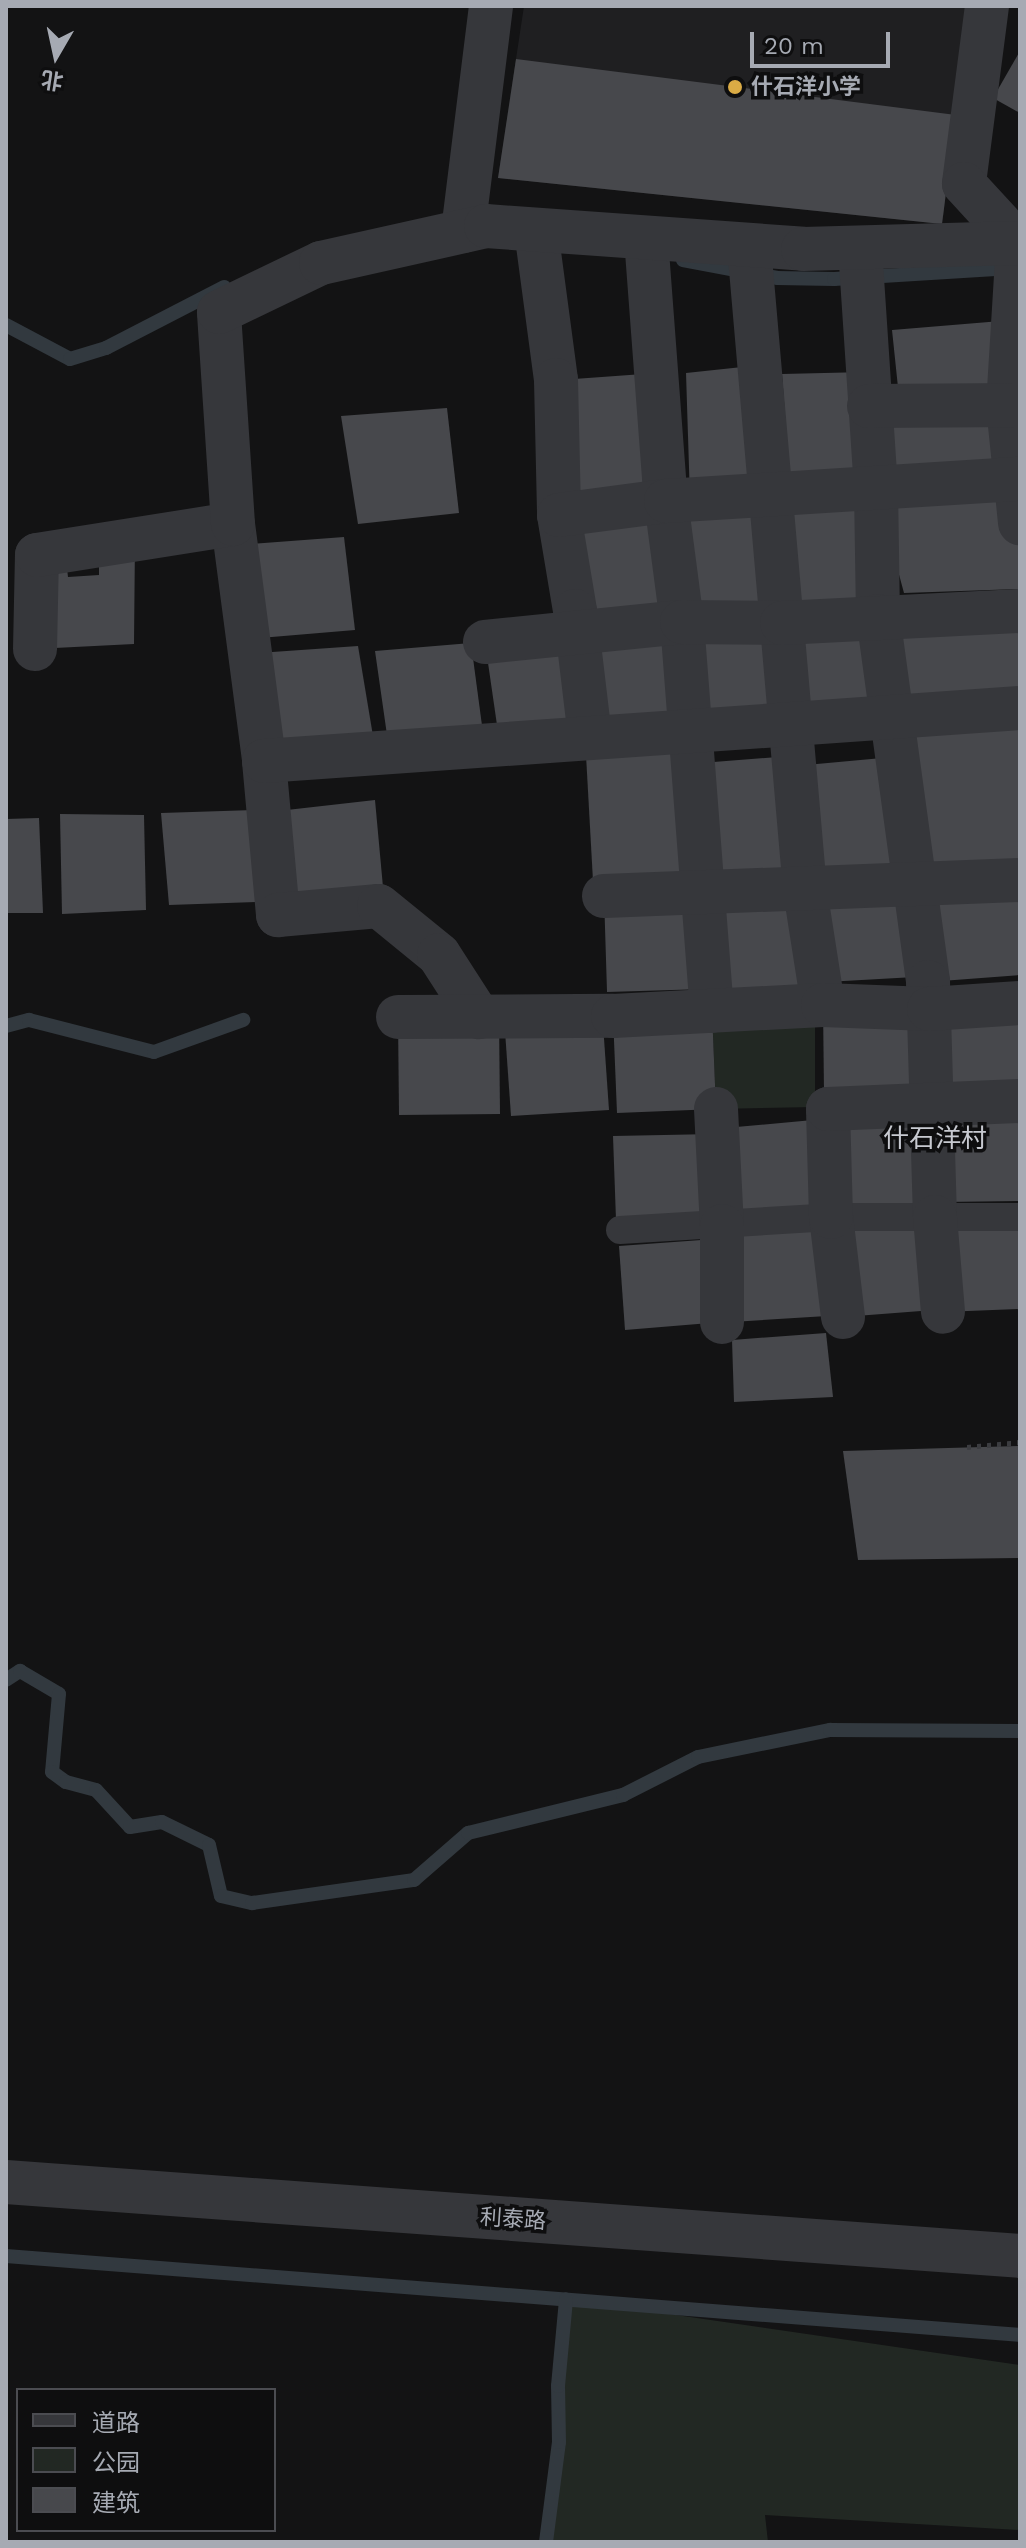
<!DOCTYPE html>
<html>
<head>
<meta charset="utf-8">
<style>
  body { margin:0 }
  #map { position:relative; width:1026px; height:2548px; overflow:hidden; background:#131314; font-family:"Work Sans","Noto Sans SC",sans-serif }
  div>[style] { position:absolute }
  .built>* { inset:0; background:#1f1f21 }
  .green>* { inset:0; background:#222823 }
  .stream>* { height:14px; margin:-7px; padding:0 7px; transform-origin:7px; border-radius:7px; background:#32393f }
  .building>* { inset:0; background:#47484c }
  .path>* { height:5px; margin-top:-2.5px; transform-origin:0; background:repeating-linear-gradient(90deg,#3b3c40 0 4px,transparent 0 10px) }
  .service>* { height:28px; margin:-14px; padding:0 14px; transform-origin:14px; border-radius:14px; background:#36373b }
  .minor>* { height:44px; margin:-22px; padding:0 22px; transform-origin:22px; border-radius:22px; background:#36373b }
  .tertiary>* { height:44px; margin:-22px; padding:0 22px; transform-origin:22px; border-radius:22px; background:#36373b }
  .dots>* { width:22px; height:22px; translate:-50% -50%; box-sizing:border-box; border:4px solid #0e0e0f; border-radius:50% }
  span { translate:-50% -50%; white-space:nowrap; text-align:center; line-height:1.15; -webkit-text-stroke:7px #0e0e0f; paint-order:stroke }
  .poi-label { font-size:22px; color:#a6aab3; font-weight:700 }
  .left { translate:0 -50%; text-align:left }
  .street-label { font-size:22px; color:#a6aab3 }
  .quarter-label { font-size:26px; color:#c7c9d0 }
  .frame { position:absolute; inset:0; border:8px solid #a6aab3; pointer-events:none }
  .legend { position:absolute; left:16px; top:2388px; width:260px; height:144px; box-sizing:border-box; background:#0e0e0f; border:2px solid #4b4c51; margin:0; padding:10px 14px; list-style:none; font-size:24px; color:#a6aab3 }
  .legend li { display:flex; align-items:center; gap:16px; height:40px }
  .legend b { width:40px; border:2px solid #4b4c51 }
  .north { position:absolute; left:16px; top:16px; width:80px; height:80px; -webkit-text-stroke:6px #0e0e0f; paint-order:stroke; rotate:189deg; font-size:22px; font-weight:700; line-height:32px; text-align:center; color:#a6aab3 }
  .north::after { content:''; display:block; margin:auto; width:28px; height:36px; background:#a6aab3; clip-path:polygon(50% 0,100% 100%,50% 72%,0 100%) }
  .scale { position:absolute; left:750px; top:32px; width:140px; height:36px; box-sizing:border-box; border:4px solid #a6aab3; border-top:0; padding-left:10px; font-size:24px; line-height:28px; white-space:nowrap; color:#a6aab3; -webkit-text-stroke:6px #0e0e0f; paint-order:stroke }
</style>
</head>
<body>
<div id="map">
  <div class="built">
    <div style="clip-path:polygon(524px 6px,969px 6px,942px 224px,498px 178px)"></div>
  </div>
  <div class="green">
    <div style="clip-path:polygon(815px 1006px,815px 1107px,716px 1109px,712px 1011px)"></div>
    <div style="clip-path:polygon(566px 2299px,1020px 2365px,1020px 2530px,765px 2515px,768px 2542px,546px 2542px,559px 2443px,558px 2386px)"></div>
  </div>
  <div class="stream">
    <div style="left:683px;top:260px;width:96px;rotate:10.8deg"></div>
    <div style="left:777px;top:278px;width:57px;rotate:1deg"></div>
    <div style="left:834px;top:279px;width:178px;rotate:-3.5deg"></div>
    <div style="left:6px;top:325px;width:72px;rotate:28deg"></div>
    <div style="left:70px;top:359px;width:38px;rotate:-17deg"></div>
    <div style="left:106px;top:348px;width:133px;rotate:-27.3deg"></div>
    <div style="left:6px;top:1026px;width:24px;rotate:-15deg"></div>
    <div style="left:29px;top:1020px;width:129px;rotate:14.4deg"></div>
    <div style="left:154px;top:1052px;width:95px;rotate:-19.8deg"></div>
    <div style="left:6px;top:1680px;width:17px;rotate:-33deg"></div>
    <div style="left:20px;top:1671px;width:45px;rotate:30.5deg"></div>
    <div style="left:59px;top:1694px;width:78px;rotate:95.1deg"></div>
    <div style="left:52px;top:1772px;width:17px;rotate:36deg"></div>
    <div style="left:66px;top:1782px;width:31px;rotate:15deg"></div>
    <div style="left:96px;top:1790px;width:50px;rotate:47.4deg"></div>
    <div style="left:130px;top:1827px;width:32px;rotate:-9deg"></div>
    <div style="left:162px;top:1822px;width:52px;rotate:26.1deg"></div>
    <div style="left:209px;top:1845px;width:52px;rotate:76.8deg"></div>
    <div style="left:221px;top:1896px;width:32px;rotate:13deg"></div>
    <div style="left:252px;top:1903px;width:164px;rotate:-8.1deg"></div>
    <div style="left:414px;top:1880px;width:72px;rotate:-41deg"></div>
    <div style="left:468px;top:1833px;width:160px;rotate:-13.8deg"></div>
    <div style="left:623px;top:1795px;width:84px;rotate:-26.9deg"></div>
    <div style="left:698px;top:1757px;width:135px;rotate:-11.6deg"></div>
    <div style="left:830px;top:1730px;width:190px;rotate:0.3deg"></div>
    <div style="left:6px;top:2256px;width:1017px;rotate:4.45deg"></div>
    <div style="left:546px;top:2542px;width:101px;rotate:-82.6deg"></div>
    <div style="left:559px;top:2442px;width:56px;rotate:-91deg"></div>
    <div style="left:558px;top:2386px;width:87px;rotate:-84.7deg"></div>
  </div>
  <div class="building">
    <div style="clip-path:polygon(1020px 51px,1020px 113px,993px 98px)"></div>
    <div style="clip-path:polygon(516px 59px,956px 115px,942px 224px,498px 178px)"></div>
    <div style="clip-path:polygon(1013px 320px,1020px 589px,904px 593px,876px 489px,884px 598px,1020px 611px,1020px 707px,884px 703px,807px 711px,782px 374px,866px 372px,896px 485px,893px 417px,899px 397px,892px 330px)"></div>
    <div style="clip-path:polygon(761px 365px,768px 493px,690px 499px,686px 373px)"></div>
    <div style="clip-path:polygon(657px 373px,666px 501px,575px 504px,574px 379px)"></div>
    <div style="clip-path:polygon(447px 408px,459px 513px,358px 524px,341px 416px)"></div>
    <div style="clip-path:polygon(670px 511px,677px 606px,575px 611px,559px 515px)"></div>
    <div style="clip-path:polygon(773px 512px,780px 602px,692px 609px,685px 517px)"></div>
    <div style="clip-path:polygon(344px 537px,355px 630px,248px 639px,236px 545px)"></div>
    <div style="clip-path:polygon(135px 540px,134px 644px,35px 649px,65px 551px,68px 577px,99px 575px,99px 545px)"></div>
    <div style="clip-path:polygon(787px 618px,792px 714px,702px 721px,694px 622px)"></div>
    <div style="clip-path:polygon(682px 622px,694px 720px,590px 727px,580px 629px)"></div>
    <div style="clip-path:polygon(570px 629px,584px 726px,498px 732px,485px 642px)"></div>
    <div style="clip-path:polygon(471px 643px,483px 733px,388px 742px,375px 651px)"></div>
    <div style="clip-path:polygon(358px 646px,374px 742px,270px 752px,258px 653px)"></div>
    <div style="clip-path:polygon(1020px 724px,1020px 866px,913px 873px,903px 732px)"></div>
    <div style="clip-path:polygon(689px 750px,695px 876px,593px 881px,586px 755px)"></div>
    <div style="clip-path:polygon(790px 756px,799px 871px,711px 878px,701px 763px)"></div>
    <div style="clip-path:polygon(893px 757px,904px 868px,817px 876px,806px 765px)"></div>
    <div style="clip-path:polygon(375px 800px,384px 898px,284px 905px,278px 811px)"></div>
    <div style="clip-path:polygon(254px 810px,257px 902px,169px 905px,161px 813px)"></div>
    <div style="clip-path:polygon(60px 814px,144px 815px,146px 910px,62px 914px)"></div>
    <div style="clip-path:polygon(39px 818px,43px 913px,6px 913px,6px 819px)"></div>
    <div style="clip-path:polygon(805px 890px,812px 990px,720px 995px,714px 895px)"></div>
    <div style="clip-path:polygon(910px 890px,915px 977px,826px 982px,821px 895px)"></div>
    <div style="clip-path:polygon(702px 892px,705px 989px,607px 992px,604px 896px)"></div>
    <div style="clip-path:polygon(1020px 893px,1020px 975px,928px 982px,922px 900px)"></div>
    <div style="clip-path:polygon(915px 1004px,916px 1092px,824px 1093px,823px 1005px)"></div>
    <div style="clip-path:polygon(1020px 1006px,1020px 1086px,933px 1090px,930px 1009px)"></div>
    <div style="clip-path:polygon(602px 1010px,609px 1110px,511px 1116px,504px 1017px)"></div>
    <div style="clip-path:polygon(712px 1011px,716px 1109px,617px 1113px,613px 1016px)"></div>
    <div style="clip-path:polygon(499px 1016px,500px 1114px,399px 1115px,398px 1017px)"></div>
    <div style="clip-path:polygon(1020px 1118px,1020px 1201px,943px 1202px,941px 1119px)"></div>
    <div style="clip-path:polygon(813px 1120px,821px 1210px,734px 1219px,725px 1128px)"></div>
    <div style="clip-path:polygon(927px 1121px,930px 1203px,835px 1206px,833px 1123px)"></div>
    <div style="clip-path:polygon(714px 1134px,717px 1216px,616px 1220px,613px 1136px)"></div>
    <div style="clip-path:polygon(927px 1222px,934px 1310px,843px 1317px,836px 1229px)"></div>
    <div style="clip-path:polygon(1020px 1225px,1020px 1309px,943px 1312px,940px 1228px)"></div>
    <div style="clip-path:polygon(821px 1229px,827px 1316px,732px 1322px,726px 1235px)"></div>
    <div style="clip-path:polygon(715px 1239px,722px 1322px,625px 1330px,619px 1246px)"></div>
    <div style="clip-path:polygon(826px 1333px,833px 1397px,734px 1402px,732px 1340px)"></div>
    <div style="clip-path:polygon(1020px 1446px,1020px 1558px,858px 1560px,843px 1451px)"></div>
  </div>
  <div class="path">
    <div style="left:967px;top:1447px;width:53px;rotate:-5.4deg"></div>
  </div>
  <div class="service">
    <div style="left:620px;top:1230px;width:211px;rotate:-3.5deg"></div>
    <div style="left:831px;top:1217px;width:189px"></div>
  </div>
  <div class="minor">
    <div style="left:987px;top:6px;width:179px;rotate:97.4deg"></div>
    <div style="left:964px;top:184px;width:80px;rotate:47.5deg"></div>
    <div style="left:1018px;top:243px;width:163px;rotate:93.5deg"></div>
    <div style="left:1008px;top:406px;width:118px;rotate:84.1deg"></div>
    <div style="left:536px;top:230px;width:151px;rotate:82.4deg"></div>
    <div style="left:556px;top:380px;width:135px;rotate:88.7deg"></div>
    <div style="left:559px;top:515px;width:97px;rotate:80.5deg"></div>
    <div style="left:575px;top:611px;width:126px;rotate:83.2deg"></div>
    <div style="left:463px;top:231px;width:227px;rotate:-82.9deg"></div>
    <div style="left:646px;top:238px;width:264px;rotate:85.7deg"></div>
    <div style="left:666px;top:501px;width:122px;rotate:82.5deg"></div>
    <div style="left:682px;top:622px;width:390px;rotate:85.6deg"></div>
    <div style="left:749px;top:246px;width:646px;rotate:85.03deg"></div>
    <div style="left:805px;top:890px;width:116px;rotate:81.1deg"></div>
    <div style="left:860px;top:248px;width:242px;rotate:86.2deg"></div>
    <div style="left:876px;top:489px;width:127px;rotate:89.1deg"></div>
    <div style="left:878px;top:616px;width:369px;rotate:82.2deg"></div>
    <div style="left:928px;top:982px;width:235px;rotate:88.3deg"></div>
    <div style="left:935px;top:1217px;width:95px;rotate:85.2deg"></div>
    <div style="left:869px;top:406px;width:151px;rotate:-0.4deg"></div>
    <div style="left:559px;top:515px;width:108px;rotate:-7.5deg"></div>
    <div style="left:666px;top:501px;width:355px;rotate:-3.6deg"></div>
    <div style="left:233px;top:524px;width:239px;rotate:82.5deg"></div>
    <div style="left:264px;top:761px;width:155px;rotate:84.8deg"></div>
    <div style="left:278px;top:915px;width:101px;rotate:-5.1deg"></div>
    <div style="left:379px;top:906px;width:77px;rotate:39.2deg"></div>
    <div style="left:439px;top:955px;width:74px;rotate:57.2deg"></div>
    <div style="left:485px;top:642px;width:198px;rotate:-5.8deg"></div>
    <div style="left:682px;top:622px;width:100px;rotate:0.6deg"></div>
    <div style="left:782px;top:623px;width:238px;rotate:-2.9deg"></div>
    <div style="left:35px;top:649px;width:94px;rotate:-88.8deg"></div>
    <div style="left:37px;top:555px;width:198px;rotate:-9deg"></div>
    <div style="left:233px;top:524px;width:212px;rotate:-93.8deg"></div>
    <div style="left:219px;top:312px;width:113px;rotate:-25.7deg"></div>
    <div style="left:321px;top:263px;width:169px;rotate:-12.6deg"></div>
    <div style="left:486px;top:226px;width:318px;rotate:4.1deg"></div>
    <div style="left:803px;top:249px;width:217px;rotate:-1.6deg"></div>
    <div style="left:264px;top:761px;width:758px;rotate:-4.01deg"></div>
    <div style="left:604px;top:896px;width:416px;rotate:-2.2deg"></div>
    <div style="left:398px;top:1017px;width:215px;rotate:-0.3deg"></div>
    <div style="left:613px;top:1016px;width:210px;rotate:-3deg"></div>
    <div style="left:823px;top:1005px;width:106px;rotate:2.2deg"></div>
    <div style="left:929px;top:1009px;width:91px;rotate:-3.8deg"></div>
    <div style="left:716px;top:1109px;width:117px;rotate:87.1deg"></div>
    <div style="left:722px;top:1226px;width:96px;rotate:90deg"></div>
    <div style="left:843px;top:1317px;width:101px;rotate:-96.8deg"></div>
    <div style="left:831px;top:1217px;width:108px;rotate:-91.6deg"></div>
    <div style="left:828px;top:1109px;width:192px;rotate:-2.4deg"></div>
  </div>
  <div class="tertiary">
    <div style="left:6px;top:2182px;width:1017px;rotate:4.17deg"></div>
  </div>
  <div class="dots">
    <div style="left:735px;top:87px;background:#daab45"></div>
  </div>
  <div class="poi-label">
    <span class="left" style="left:751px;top:87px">什石洋小学</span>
  </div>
  <div class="street-label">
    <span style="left:513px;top:2219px;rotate:4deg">利泰路</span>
  </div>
  <div class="quarter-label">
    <span style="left:935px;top:1139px">什石洋村</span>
  </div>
  <div class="frame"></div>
  <ul class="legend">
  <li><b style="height:10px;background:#36373b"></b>道路</li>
  <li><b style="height:22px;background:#222823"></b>公园</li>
  <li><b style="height:22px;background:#47484c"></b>建筑</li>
  </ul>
  <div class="north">北</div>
  <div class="scale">20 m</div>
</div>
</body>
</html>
